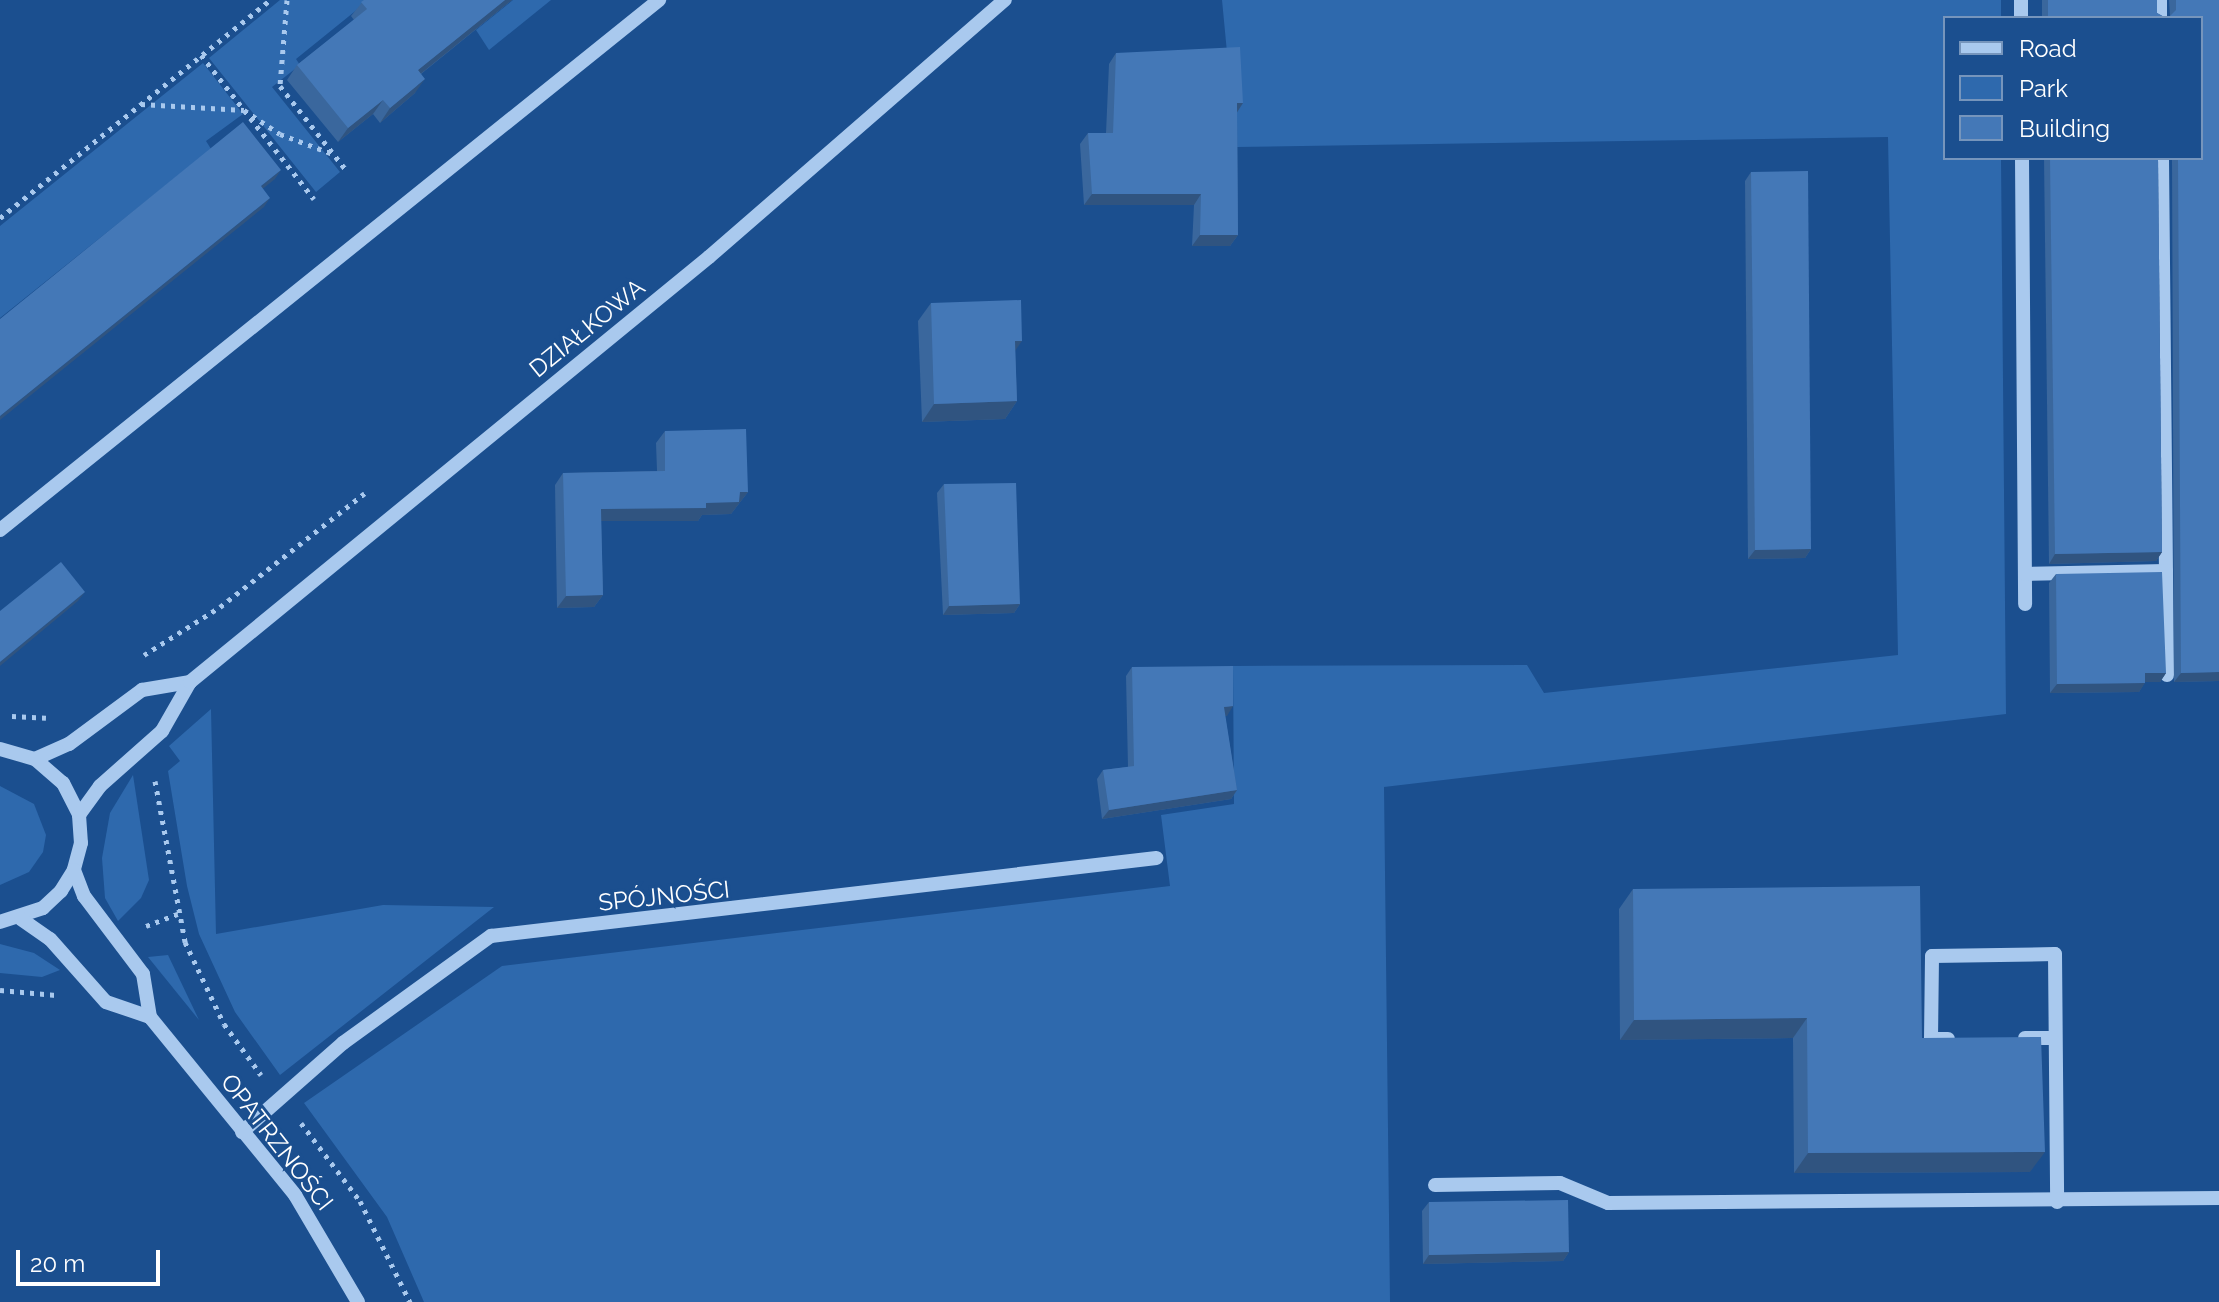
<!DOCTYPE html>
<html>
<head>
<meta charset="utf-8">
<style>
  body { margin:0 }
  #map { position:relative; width:2219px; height:1302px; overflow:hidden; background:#1b4f8f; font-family:Raleway,sans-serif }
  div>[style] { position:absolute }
  .green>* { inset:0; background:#2e69ad }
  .path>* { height:5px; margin-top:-2.5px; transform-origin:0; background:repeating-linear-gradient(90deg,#a9c9ee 0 4px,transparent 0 10px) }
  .minor>* { height:14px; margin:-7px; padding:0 7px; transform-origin:7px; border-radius:7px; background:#a9c9ee }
  .wall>* { inset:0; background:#3a679d }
  .shaded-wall>* { inset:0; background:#305480 }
  .building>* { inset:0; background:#4478b7 }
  span { translate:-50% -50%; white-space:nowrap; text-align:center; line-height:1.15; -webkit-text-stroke:6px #1b4f8f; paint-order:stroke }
  .street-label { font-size:24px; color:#fff }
  .legend { position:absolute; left:1943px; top:16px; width:260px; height:144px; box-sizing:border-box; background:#1b4f8f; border:2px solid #7695bc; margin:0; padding:10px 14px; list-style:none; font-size:24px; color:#fff }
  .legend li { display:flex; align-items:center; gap:16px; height:40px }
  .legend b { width:40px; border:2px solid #7695bc }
  .scale { position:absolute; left:16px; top:1250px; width:144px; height:36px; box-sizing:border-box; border:4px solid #fff; border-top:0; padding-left:10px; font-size:24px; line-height:28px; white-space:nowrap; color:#fff; -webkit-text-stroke:6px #1b4f8f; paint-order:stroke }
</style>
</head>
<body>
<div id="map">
  <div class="green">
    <div style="clip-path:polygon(280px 0,369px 0,296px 59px,300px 65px,272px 87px,340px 172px,316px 192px,209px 58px)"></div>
    <div style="clip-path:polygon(513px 0,551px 0,489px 50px,476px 30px)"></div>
    <div style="clip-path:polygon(1222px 0,2001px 0,2001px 18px,1945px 18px,1945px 158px,2001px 158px,2006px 714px,1384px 787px,1390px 1302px,424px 1302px,387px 1217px,304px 1103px,502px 966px,1170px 886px,1161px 815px,1234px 804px,1233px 666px,1527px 665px,1544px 693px,1898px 655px,1888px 137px,1236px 147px)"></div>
    <div style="clip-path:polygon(203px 63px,243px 114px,206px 141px,211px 149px,0 318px,0 226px)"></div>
    <div style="clip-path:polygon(211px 709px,216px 934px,383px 905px,494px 907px,280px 1075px,235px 1012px,199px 934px,187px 886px,168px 771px,180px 761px,169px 746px)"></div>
    <div style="clip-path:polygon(133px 775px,149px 880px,141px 898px,118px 921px,105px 898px,102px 858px,110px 813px)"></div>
    <div style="clip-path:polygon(0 786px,34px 804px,46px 835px,43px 852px,29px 872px,0 885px)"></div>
    <div style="clip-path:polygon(0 944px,34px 953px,60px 970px,42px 977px,0 973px)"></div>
    <div style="clip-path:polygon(168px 955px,199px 1020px,148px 957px)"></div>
  </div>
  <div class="path">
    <div style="left:287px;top:0;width:86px;rotate:94.7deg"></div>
    <div style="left:280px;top:86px;width:108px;rotate:51.8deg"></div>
    <div style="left:201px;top:55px;width:183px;rotate:51.9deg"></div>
    <div style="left:141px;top:104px;width:103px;rotate:3.3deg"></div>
    <div style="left:244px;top:110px;width:43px;rotate:33.7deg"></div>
    <div style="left:280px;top:134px;width:57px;rotate:20.7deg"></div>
    <div style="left:0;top:218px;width:347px;rotate:-38.9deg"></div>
    <div style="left:144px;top:655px;width:90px;rotate:-32.3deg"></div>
    <div style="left:220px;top:607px;width:184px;rotate:-38.2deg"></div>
    <div style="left:12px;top:716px;width:34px;rotate:3deg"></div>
    <div style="left:155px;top:781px;width:164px;rotate:79.4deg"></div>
    <div style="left:185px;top:942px;width:91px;rotate:64.6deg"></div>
    <div style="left:224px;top:1024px;width:63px;rotate:54deg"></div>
    <div style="left:146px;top:926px;width:34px;rotate:-21deg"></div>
    <div style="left:0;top:990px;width:56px;rotate:5.1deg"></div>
    <div style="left:301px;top:1123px;width:98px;rotate:52.9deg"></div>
    <div style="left:360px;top:1201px;width:113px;rotate:63.7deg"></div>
  </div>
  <div class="minor">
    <div style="left:2021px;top:0;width:18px;rotate:90deg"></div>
    <div style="left:2160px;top:0;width:18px;rotate:90deg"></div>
    <div style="left:2022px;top:158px;width:446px;rotate:89.6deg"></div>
    <div style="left:2162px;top:158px;width:517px;rotate:89.45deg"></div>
    <div style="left:0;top:530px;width:846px;rotate:-38.81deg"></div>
    <div style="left:2025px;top:574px;width:141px;rotate:-1.2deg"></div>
    <div style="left:0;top:749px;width:36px;rotate:16deg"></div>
    <div style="left:35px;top:759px;width:37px;rotate:41deg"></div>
    <div style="left:63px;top:783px;width:36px;rotate:63deg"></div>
    <div style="left:79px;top:815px;width:28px;rotate:86deg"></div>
    <div style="left:81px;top:843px;width:28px;rotate:105deg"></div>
    <div style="left:74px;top:870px;width:25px;rotate:122deg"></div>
    <div style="left:61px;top:891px;width:25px;rotate:137deg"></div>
    <div style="left:43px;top:908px;width:45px;rotate:162deg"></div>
    <div style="left:35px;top:759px;width:37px;rotate:-24deg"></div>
    <div style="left:69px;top:744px;width:91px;rotate:-36.5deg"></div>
    <div style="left:142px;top:690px;width:49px;rotate:-9.5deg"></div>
    <div style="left:79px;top:815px;width:36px;rotate:-54deg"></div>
    <div style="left:100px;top:786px;width:83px;rotate:-41.6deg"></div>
    <div style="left:162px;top:731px;width:56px;rotate:-60.3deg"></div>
    <div style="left:190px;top:682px;width:671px;rotate:-39.31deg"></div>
    <div style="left:709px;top:257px;width:392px;rotate:-41deg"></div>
    <div style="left:74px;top:870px;width:28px;rotate:69deg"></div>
    <div style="left:84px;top:896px;width:98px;rotate:52.9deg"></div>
    <div style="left:143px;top:974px;width:44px;rotate:80.8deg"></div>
    <div style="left:150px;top:1017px;width:230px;rotate:50.8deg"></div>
    <div style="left:295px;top:1195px;width:124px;rotate:59.5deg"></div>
    <div style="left:21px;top:919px;width:35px;rotate:35deg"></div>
    <div style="left:50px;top:939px;width:84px;rotate:48.4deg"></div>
    <div style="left:106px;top:1002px;width:46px;rotate:18.8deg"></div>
    <div style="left:2025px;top:1038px;width:30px"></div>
    <div style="left:1948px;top:1039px;width:17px;rotate:180deg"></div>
    <div style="left:1931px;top:1039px;width:83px;rotate:-89.3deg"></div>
    <div style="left:1932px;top:956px;width:123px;rotate:-0.9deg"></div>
    <div style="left:2055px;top:954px;width:248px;rotate:89.5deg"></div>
    <div style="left:242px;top:1132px;width:135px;rotate:-41.4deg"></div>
    <div style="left:343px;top:1043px;width:183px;rotate:-35.9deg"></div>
    <div style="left:491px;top:936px;width:670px;rotate:-6.69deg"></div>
    <div style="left:1435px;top:1185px;width:125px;rotate:-0.9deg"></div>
    <div style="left:1560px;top:1183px;width:52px;rotate:22.6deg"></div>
    <div style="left:1608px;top:1203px;width:611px;rotate:-0.47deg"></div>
  </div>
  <div class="wall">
    <div style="clip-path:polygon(364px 0,512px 0,421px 74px,415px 93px,380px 123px,373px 114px,338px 142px,287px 80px,297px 65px,354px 20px,351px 16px)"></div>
    <div style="clip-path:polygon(2042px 0,2157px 0,2157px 13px,2166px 18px,2042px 18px)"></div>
    <div style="clip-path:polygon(2169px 0,2219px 0,2219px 681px,2174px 682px,2172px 158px,2201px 158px,2170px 16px)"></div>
    <div style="clip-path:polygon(1116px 53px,1237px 112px,1238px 235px,1230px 246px,1192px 246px,1194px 205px,1084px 205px,1080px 144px,1088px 133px,1106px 133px,1109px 64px)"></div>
    <div style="clip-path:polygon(2044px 158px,2158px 158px,2162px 552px,2156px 561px,2049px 564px)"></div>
    <div style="clip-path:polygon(1751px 172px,1811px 549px,1805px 558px,1748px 559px,1745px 181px)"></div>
    <div style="clip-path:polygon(931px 303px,1015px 350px,1017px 401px,1005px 419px,922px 422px,918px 321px)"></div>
    <div style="clip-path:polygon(665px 431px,748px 492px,731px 514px,702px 515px,698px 521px,601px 521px,603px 595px,594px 607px,557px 608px,555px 485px,563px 473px,657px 471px,656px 443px)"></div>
    <div style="clip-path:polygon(944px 484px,1020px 604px,1014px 613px,943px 615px,937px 493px)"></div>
    <div style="clip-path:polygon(2056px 574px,2166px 673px,2160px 682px,2145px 682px,2139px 692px,2050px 693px,2049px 583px)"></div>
    <div style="clip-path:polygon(1132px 667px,1233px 706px,1225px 716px,1237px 790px,1231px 799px,1102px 819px,1097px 779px,1103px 770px,1128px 767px,1126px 676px)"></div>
    <div style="clip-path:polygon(1633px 889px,1922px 1038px,2030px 1172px,1794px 1173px,1793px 1038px,1620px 1040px,1619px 909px)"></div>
    <div style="clip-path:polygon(1429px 1202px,1569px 1252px,1563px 1261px,1423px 1264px,1422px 1211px)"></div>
  </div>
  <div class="shaded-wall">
    <div style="clip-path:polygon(505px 0,512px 0,408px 84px,418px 70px)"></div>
    <div style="clip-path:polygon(425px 79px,415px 93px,380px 123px,390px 108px)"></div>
    <div style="clip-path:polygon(383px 100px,373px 114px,338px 142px,348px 128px)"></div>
    <div style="clip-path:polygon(1237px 103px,1243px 103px,1236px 114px)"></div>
    <div style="clip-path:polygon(281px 170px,275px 179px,255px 195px,261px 186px)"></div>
    <div style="clip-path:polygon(1092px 194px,1201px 194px,1194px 205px,1084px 205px)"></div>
    <div style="clip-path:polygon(270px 198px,264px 207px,0 420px,0 416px)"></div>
    <div style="clip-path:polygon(1200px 235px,1238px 235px,1230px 246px,1192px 246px)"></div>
    <div style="clip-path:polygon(1015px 341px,1022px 341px,1010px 358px)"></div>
    <div style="clip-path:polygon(1017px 401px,1005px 419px,922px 422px,934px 404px)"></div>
    <div style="clip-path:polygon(740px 492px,748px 492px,731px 514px,702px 515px,698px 521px,592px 521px,601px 509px,706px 503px)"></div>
    <div style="clip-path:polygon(1811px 549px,1805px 558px,1748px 559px,1755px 550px)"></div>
    <div style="clip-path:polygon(2162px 552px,2156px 561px,2049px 564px,2055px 554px)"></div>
    <div style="clip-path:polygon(85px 592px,78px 601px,0 666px,0 662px)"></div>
    <div style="clip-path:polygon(603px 595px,594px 607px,557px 608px,566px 596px)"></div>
    <div style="clip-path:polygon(1020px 604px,1014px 613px,943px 615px,949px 606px)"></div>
    <div style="clip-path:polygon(2219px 672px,2219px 681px,2174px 682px,2181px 673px)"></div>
    <div style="clip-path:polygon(2145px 673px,2166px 673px,2160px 682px,2139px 682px)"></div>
    <div style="clip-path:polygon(2145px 683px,2139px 692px,2050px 693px,2057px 684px)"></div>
    <div style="clip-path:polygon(1233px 706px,1227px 716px,1218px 716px,1224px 707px)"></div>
    <div style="clip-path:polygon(1237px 790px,1231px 799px,1102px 819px,1109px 810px)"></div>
    <div style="clip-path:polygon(1807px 1018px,1793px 1038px,1620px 1040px,1634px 1020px)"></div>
    <div style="clip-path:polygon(2045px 1152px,2030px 1172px,1794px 1173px,1808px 1153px)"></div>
    <div style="clip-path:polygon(1569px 1252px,1563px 1261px,1423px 1264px,1429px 1255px)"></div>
  </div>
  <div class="building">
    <div style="clip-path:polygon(364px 0,505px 0,418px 70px,425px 79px,390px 108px,383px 100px,348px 128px,297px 65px,367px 9px,361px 2px)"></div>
    <div style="clip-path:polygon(2048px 0,2157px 0,2157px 13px,2166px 18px,2048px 18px)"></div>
    <div style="clip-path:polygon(2176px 0,2219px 0,2219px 672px,2181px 673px,2178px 158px,2201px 158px,2201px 18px,2168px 18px,2176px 10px)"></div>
    <div style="clip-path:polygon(1240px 47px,1243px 103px,1237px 103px,1238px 235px,1200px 235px,1201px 194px,1092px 194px,1088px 133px,1113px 133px,1116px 53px)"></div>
    <div style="clip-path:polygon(243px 122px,281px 170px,261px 186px,270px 198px,0 416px,0 319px)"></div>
    <div style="clip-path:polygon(2050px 158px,2158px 158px,2162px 552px,2055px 554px)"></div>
    <div style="clip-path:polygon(1808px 171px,1811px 549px,1755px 550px,1751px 172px)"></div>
    <div style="clip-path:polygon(1021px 300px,1022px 341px,1015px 341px,1017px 401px,934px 404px,931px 303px)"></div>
    <div style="clip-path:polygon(746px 429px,748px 492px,740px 492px,739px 502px,706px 503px,706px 508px,601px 509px,603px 595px,566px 596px,563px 473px,665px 471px,665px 431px)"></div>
    <div style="clip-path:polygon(1016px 483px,1020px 604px,949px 606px,944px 484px)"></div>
    <div style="clip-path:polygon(61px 562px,85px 592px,0 662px,0 611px)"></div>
    <div style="clip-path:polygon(2162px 572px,2166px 673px,2145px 673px,2145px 683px,2057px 684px,2056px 574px)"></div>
    <div style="clip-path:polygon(1233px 666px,1233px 706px,1224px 707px,1237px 790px,1109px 810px,1103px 770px,1134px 766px,1132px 667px)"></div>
    <div style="clip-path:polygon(1920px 886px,1922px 1038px,2041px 1037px,2045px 1152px,1808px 1153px,1807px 1018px,1634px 1020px,1633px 889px)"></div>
    <div style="clip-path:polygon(1568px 1200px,1569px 1252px,1429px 1255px,1429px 1202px)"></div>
  </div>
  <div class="street-label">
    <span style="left:587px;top:328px;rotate:-39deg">DZIAŁKOWA</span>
    <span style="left:664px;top:896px;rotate:-6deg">SPÓJNOŚCI</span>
    <span style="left:277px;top:1142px;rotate:52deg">OPATRZNOŚCI</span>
  </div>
  <ul class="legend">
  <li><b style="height:10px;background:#a9c9ee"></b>Road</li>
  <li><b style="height:22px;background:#2e69ad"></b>Park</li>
  <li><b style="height:22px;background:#4478b7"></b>Building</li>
  </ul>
  <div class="scale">20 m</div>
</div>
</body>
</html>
